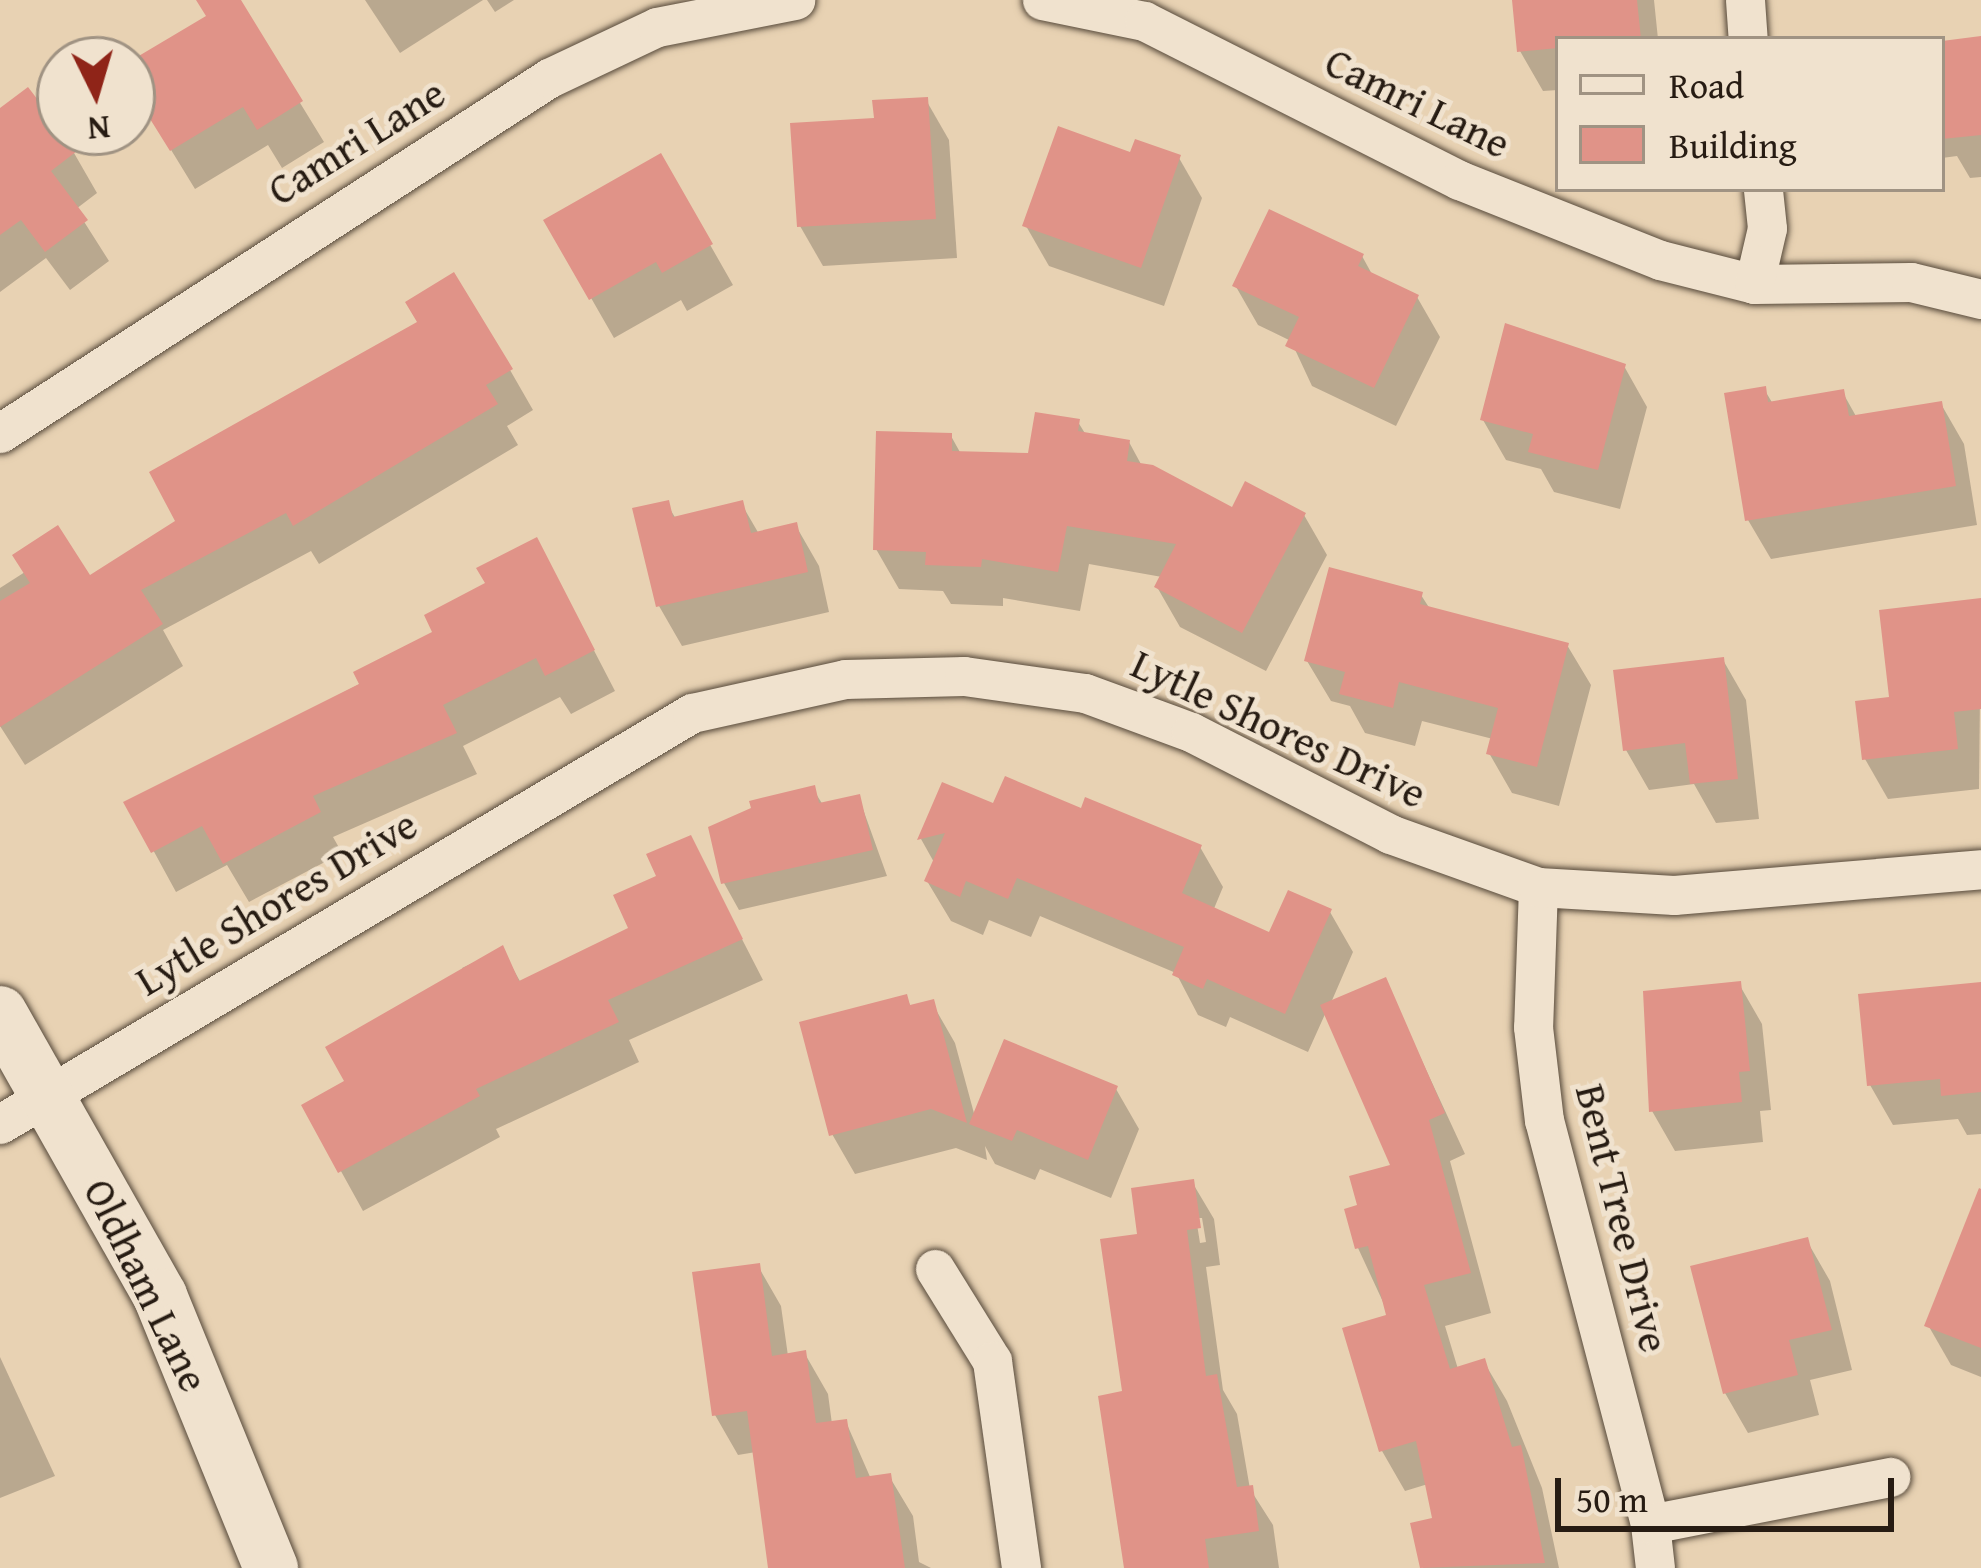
<!DOCTYPE html>
<html>
<head>
<meta charset="utf-8">
<style>
  body { margin:0 }
  #map { position:relative; width:1981px; height:1568px; overflow:hidden; background:#e8d2b3; font-family:"Gentium Book Plus",serif }
  div>[style] { position:absolute }
  .shadow>* { inset:0; background:#0003 }
  .building>* { inset:0; background:#e09388 }
  .roads { filter:drop-shadow(0 0 3px #574a3b) drop-shadow(0 0 3px #574a3b) }
  .street>* { height:39px; margin:-19.5px; padding:0 19.5px; transform-origin:19.5px; border-radius:19.5px; background:#f0e2ce }
  .secondary>* { height:54px; margin:-27px; padding:0 27px; transform-origin:27px; border-radius:27px; background:#f0e2ce }
  span { translate:-50% -50%; white-space:nowrap; text-align:center; line-height:1.15; -webkit-text-stroke:10px #f0e2ce; paint-order:stroke }
  .street-label { font-size:42px; color:#271c13 }
  .legend { position:absolute; left:1555px; top:36px; width:390px; height:156px; box-sizing:border-box; background:#f0e2ce; border:3px solid #a09383; margin:0; padding:15px 21px; list-style:none; font-size:36px; color:#271c13 }
  .legend li { display:flex; align-items:center; gap:24px; height:60px }
  .legend b { width:60px; border:3px solid #a09383 }
  .north { position:absolute; left:36px; top:36px; width:120px; height:120px; box-sizing:border-box; background:#f0e2ce; border:3px solid #a09383; border-radius:50%; rotate:175deg; font-size:33px; font-weight:700; line-height:48px; text-align:center; color:#271c13 }
  .north::after { content:''; display:block; margin:auto; width:42px; height:54px; background:#8f2418; clip-path:polygon(50% 0,100% 100%,50% 72%,0 100%) }
  .scale { position:absolute; left:1555px; top:1478px; width:339px; height:54px; box-sizing:border-box; border:6px solid #271c13; border-top:0; padding-left:15px; font-size:36px; line-height:42px; white-space:nowrap; color:#271c13; -webkit-text-stroke:9px #f0e2ce; paint-order:stroke }
</style>
</head>
<body>
<div id="map">
  <div class="shadow">
    <div style="clip-path:polygon(200px 0,237px 0,324px 142px,282px 168px,268px 145px,195px 189px,132px 86px,132px 64px,210px 17px)"></div>
    <div style="clip-path:polygon(365px 0,483px 0,400px 53px)"></div>
    <div style="clip-path:polygon(487px 0,514px 0,495px 12px)"></div>
    <div style="clip-path:polygon(1515px 0,1654px 0,1658px 39px,1558px 39px,1558px 90px,1543px 91px,1520px 51px)"></div>
    <div style="clip-path:polygon(1981px 39px,1981px 177px,1970px 178px,1957px 156px,1942px 158px,1942px 44px)"></div>
    <div style="clip-path:polygon(926px 100px,949px 140px,957px 258px,823px 266px,800px 226px,877px 120px)"></div>
    <div style="clip-path:polygon(0 111px,74px 153px,97px 193px,76px 209px,109px 261px,70px 290px,46px 258px,0 292px)"></div>
    <div style="clip-path:polygon(1132px 155px,1179px 158px,1202px 198px,1164px 306px,1049px 266px,1026px 226px)"></div>
    <div style="clip-path:polygon(660px 157px,733px 285px,687px 311px,681px 300px,614px 338px,547px 221px)"></div>
    <div style="clip-path:polygon(1362px 256px,1373px 276px,1417px 297px,1440px 337px,1396px 426px,1312px 386px,1291px 341px,1258px 325px,1235px 285px)"></div>
    <div style="clip-path:polygon(1624px 366px,1647px 407px,1620px 509px,1554px 492px,1541px 469px,1506px 460px,1483px 420px)"></div>
    <div style="clip-path:polygon(510px 370px,533px 410px,507px 426px,518px 445px,319px 564px,311px 551px,163px 630px,183px 666px,25px 765px,0 726px,0 588px,25px 572px,89px 579px)"></div>
    <div style="clip-path:polygon(1764px 389px,1773px 404px,1843px 393px,1857px 418px,1941px 404px,1964px 444px,1977px 525px,1771px 559px,1748px 520px)"></div>
    <div style="clip-path:polygon(1078px 422px,1086px 435px,1129px 442px,1142px 466px,1233px 511px,1304px 515px,1327px 555px,1266px 671px,1180px 627px,1157px 587px,1162px 577px,1089px 564px,1080px 611px,1003px 598px,1003px 606px,951px 604px,943px 591px,899px 589px,876px 549px,951px 436px,961px 454px,1030px 456px)"></div>
    <div style="clip-path:polygon(741px 503px,759px 534px,796px 526px,819px 566px,829px 612px,682px 646px,659px 606px,667px 504px,676px 519px)"></div>
    <div style="clip-path:polygon(558px 581px,615px 691px,571px 714px,560px 697px,463px 746px,477px 774px,333px 837px,342px 853px,249px 902px,227px 865px,176px 892px,128px 804px)"></div>
    <div style="clip-path:polygon(1421px 595px,1430px 609px,1567px 645px,1591px 685px,1559px 806px,1512px 793px,1489px 753px,1493px 739px,1422px 721px,1415px 746px,1365px 733px,1350px 706px,1331px 701px,1307px 661px)"></div>
    <div style="clip-path:polygon(1981px 601px,1979px 789px,1888px 799px,1865px 759px,1893px 700px)"></div>
    <div style="clip-path:polygon(1723px 660px,1746px 700px,1759px 819px,1716px 823px,1694px 784px,1649px 790px,1626px 750px)"></div>
    <div style="clip-path:polygon(943px 786px,995px 807px,1082px 812px,1200px 847px,1223px 887px,1213px 911px,1271px 936px,1330px 912px,1353px 952px,1330px 1005px,1385px 981px,1465px 1154px,1450px 1161px,1491px 1313px,1445px 1326px,1458px 1369px,1484px 1362px,1507px 1401px,1542px 1488px,1559px 1568px,1423px 1568px,1414px 1525px,1436px 1521px,1428px 1484px,1405px 1491px,1382px 1451px,1390px 1317px,1358px 1248px,1361px 1207px,1394px 1167px,1326px 1012px,1308px 1052px,1230px 1017px,1226px 1027px,1198px 1015px,1176px 973px,1040px 916px,1031px 937px,989px 920px,983px 935px,951px 921px,927px 881px,935px 864px,921px 839px)"></div>
    <div style="clip-path:polygon(813px 789px,823px 805px,859px 798px,887px 876px,739px 910px,724px 883px)"></div>
    <div style="clip-path:polygon(690px 838px,763px 980px,629px 1040px,639px 1062px,496px 1129px,500px 1137px,363px 1211px,305px 1106px,348px 1082px,466px 975px,462px 968px,502px 949px,521px 983px,632px 930px)"></div>
    <div style="clip-path:polygon(1739px 984px,1762px 1024px,1771px 1110px,1760px 1111px,1763px 1142px,1675px 1151px,1652px 1111px)"></div>
    <div style="clip-path:polygon(1981px 985px,1981px 1134px,1967px 1135px,1958px 1119px,1893px 1125px,1870px 1085px)"></div>
    <div style="clip-path:polygon(906px 998px,912px 1008px,932px 1003px,955px 1043px,975px 1117px,1116px 1089px,1139px 1129px,1111px 1198px,1040px 1169px,1035px 1180px,995px 1164px,985px 1146px,987px 1160px,956px 1148px,855px 1174px,832px 1134px)"></div>
    <div style="clip-path:polygon(evenodd,1192px 1182px,1214px 1219px,1220px 1265px,1206px 1267px,1223px 1390px,1237px 1414px,1250px 1489px,1273px 1525px,1279px 1568px,1127px 1568px,1125px 1394px,1140px 1236px,1192px 1182px,1196px 1218px,1202px 1218px,1206px 1242px,1200px 1243px,1196px 1218px)"></div>
    <div style="clip-path:polygon(1981px 1215px,1981px 1377px,1951px 1365px,1928px 1325px)"></div>
    <div style="clip-path:polygon(1807px 1241px,1830px 1281px,1852px 1370px,1810px 1380px,1819px 1415px,1748px 1433px,1725px 1393px)"></div>
    <div style="clip-path:polygon(758px 1266px,781px 1306px,788px 1356px,805px 1354px,828px 1394px,832px 1424px,846px 1422px,871px 1479px,889px 1476px,913px 1516px,919px 1562px,931px 1568px,782px 1568px,756px 1452px,738px 1455px,715px 1415px)"></div>
    <div style="clip-path:polygon(0 1357px,55px 1476px,0 1498px)"></div>
  </div>
  <div class="building">
    <div style="clip-path:polygon(196px 0,241px 0,303px 101px,257px 130px,243px 107px,170px 151px,132px 90px,132px 60px,206px 16px)"></div>
    <div style="clip-path:polygon(1512px 0,1637px 0,1641px 39px,1558px 39px,1558px 48px,1517px 52px)"></div>
    <div style="clip-path:polygon(1981px 36px,1981px 135px,1942px 139px,1942px 41px)"></div>
    <div style="clip-path:polygon(28px 87px,77px 151px,51px 171px,88px 220px,45px 252px,21px 220px,0 235px,0 108px)"></div>
    <div style="clip-path:polygon(928px 97px,936px 219px,797px 227px,790px 123px,874px 118px,872px 100px)"></div>
    <div style="clip-path:polygon(1058px 126px,1130px 152px,1135px 139px,1181px 155px,1141px 268px,1022px 226px)"></div>
    <div style="clip-path:polygon(661px 153px,713px 244px,662px 273px,656px 262px,589px 300px,543px 220px)"></div>
    <div style="clip-path:polygon(1269px 209px,1364px 254px,1358px 266px,1419px 295px,1374px 388px,1285px 346px,1299px 317px,1232px 286px)"></div>
    <div style="clip-path:polygon(454px 272px,513px 369px,486px 385px,498px 404px,293px 526px,286px 513px,141px 590px,163px 624px,0 727px,0 601px,30px 583px,12px 555px,58px 525px,90px 575px,175px 521px,149px 472px,417px 322px,405px 302px)"></div>
    <div style="clip-path:polygon(1505px 323px,1626px 364px,1598px 470px,1528px 452px,1533px 434px,1480px 420px)"></div>
    <div style="clip-path:polygon(1766px 386px,1768px 402px,1844px 389px,1849px 416px,1942px 401px,1956px 486px,1745px 521px,1724px 393px)"></div>
    <div style="clip-path:polygon(1035px 412px,1080px 419px,1078px 431px,1130px 440px,1127px 461px,1153px 465px,1232px 507px,1245px 481px,1306px 513px,1242px 633px,1154px 587px,1176px 544px,1067px 526px,1058px 572px,982px 559px,981px 567px,925px 565px,926px 552px,873px 550px,876px 431px,952px 433px,952px 451px,1028px 453px)"></div>
    <div style="clip-path:polygon(669px 500px,673px 517px,743px 500px,751px 533px,797px 522px,808px 572px,656px 607px,632px 508px)"></div>
    <div style="clip-path:polygon(537px 537px,595px 650px,545px 676px,536px 658px,443px 705px,457px 733px,313px 796px,321px 812px,223px 864px,202px 826px,151px 853px,123px 802px,359px 684px,353px 672px,432px 632px,424px 615px,485px 583px,476px 568px)"></div>
    <div style="clip-path:polygon(1329px 567px,1423px 592px,1420px 604px,1569px 643px,1537px 767px,1486px 754px,1498px 708px,1399px 682px,1393px 708px,1339px 694px,1345px 672px,1304px 661px)"></div>
    <div style="clip-path:polygon(1981px 598px,1981px 709px,1954px 712px,1958px 749px,1862px 760px,1855px 701px,1889px 697px,1879px 610px)"></div>
    <div style="clip-path:polygon(1724px 657px,1738px 779px,1690px 784px,1685px 743px,1623px 751px,1613px 670px)"></div>
    <div style="clip-path:polygon(1005px 776px,1081px 808px,1085px 797px,1202px 845px,1182px 893px,1269px 932px,1288px 890px,1332px 909px,1285px 1014px,1207px 979px,1203px 989px,1172px 975px,1184px 947px,1017px 878px,1008px 899px,966px 881px,960px 897px,924px 881px,945px 833px,917px 840px,942px 782px,993px 803px)"></div>
    <div style="clip-path:polygon(815px 785px,819px 803px,860px 794px,873px 850px,721px 884px,708px 827px,751px 808px,749px 801px)"></div>
    <div style="clip-path:polygon(691px 835px,743px 939px,608px 1000px,619px 1022px,476px 1089px,480px 1096px,338px 1173px,301px 1105px,344px 1081px,325px 1047px,503px 945px,519px 981px,628px 928px,613px 895px,656px 876px,646px 854px)"></div>
    <div style="clip-path:polygon(1386px 977px,1445px 1113px,1429px 1120px,1471px 1273px,1424px 1285px,1450px 1369px,1485px 1358px,1512px 1447px,1521px 1445px,1545px 1563px,1420px 1568px,1410px 1523px,1432px 1518px,1416px 1441px,1379px 1452px,1342px 1328px,1386px 1315px,1368px 1246px,1355px 1249px,1344px 1209px,1357px 1205px,1349px 1176px,1390px 1165px,1320px 1005px)"></div>
    <div style="clip-path:polygon(1741px 981px,1750px 1071px,1739px 1072px,1742px 1102px,1649px 1112px,1643px 991px)"></div>
    <div style="clip-path:polygon(1981px 982px,1981px 1092px,1941px 1096px,1940px 1079px,1867px 1086px,1858px 994px)"></div>
    <div style="clip-path:polygon(907px 994px,910px 1005px,934px 999px,967px 1123px,931px 1109px,829px 1136px,799px 1022px)"></div>
    <div style="clip-path:polygon(1004px 1039px,1118px 1086px,1088px 1160px,1017px 1130px,1012px 1141px,969px 1124px)"></div>
    <div style="clip-path:polygon(1194px 1179px,1201px 1228px,1187px 1230px,1206px 1376px,1217px 1374px,1237px 1487px,1253px 1485px,1259px 1531px,1205px 1539px,1209px 1568px,1124px 1568px,1098px 1396px,1122px 1391px,1100px 1239px,1137px 1234px,1131px 1188px)"></div>
    <div style="clip-path:polygon(1979px 1188px,1981px 1189px,1981px 1348px,1924px 1326px)"></div>
    <div style="clip-path:polygon(1808px 1237px,1832px 1330px,1789px 1340px,1798px 1375px,1723px 1394px,1690px 1266px)"></div>
    <div style="clip-path:polygon(760px 1263px,772px 1356px,806px 1350px,816px 1423px,847px 1419px,856px 1478px,891px 1473px,905px 1568px,768px 1568px,747px 1411px,712px 1416px,692px 1272px)"></div>
  </div>
  <div class="roads">
    <div class="street">
      <div style="left:1042px;top:0;width:104px;rotate:11.6deg"></div>
      <div style="left:1144px;top:21px;width:353px;rotate:26.8deg"></div>
      <div style="left:1459px;top:180px;width:216px;rotate:21.7deg"></div>
      <div style="left:1660px;top:260px;width:97px;rotate:14.3deg"></div>
      <div style="left:1754px;top:284px;width:157px;rotate:-0.7deg"></div>
      <div style="left:1911px;top:282px;width:72px;rotate:13.7deg"></div>
      <div style="left:1745px;top:0;width:39px;rotate:86deg"></div>
      <div style="left:1754px;top:284px;width:57px;rotate:-76.9deg"></div>
      <div style="left:1767px;top:228px;width:39px;rotate:-96deg"></div>
      <div style="left:0;top:433px;width:654px;rotate:-32.89deg"></div>
      <div style="left:549px;top:78px;width:119px;rotate:-25.3deg"></div>
      <div style="left:657px;top:27px;width:141px;rotate:-11.1deg"></div>
      <div style="left:1538px;top:887px;width:140px;rotate:92deg"></div>
      <div style="left:1533px;top:1027px;width:94px;rotate:83.3deg"></div>
      <div style="left:1544px;top:1120px;width:418px;rotate:75.3deg"></div>
      <div style="left:1650px;top:1524px;width:44px;rotate:83.5deg"></div>
      <div style="left:0;top:1124px;width:805px;rotate:-30.71deg"></div>
      <div style="left:692px;top:713px;width:157px;rotate:-12.5deg"></div>
      <div style="left:845px;top:679px;width:119px;rotate:-1.4deg"></div>
      <div style="left:964px;top:676px;width:122px;rotate:8deg"></div>
      <div style="left:1085px;top:693px;width:113px;rotate:20.2deg"></div>
      <div style="left:1191px;top:732px;width:224px;rotate:27.1deg"></div>
      <div style="left:1390px;top:834px;width:157px;rotate:19.7deg"></div>
      <div style="left:1538px;top:887px;width:136px;rotate:3.4deg"></div>
      <div style="left:1674px;top:895px;width:308px;rotate:-4.8deg"></div>
      <div style="left:935px;top:1269px;width:108px;rotate:58.2deg"></div>
      <div style="left:992px;top:1361px;width:209px;rotate:82deg"></div>
      <div style="left:1650px;top:1524px;width:245px;rotate:-11.1deg"></div>
    </div>
    <div class="secondary">
      <div style="left:0;top:1013px;width:325px;rotate:60.5deg"></div>
      <div style="left:160px;top:1296px;width:294px;rotate:67.8deg"></div>
    </div>
  </div>
  <div class="street-label">
    <span style="left:1418px;top:102px;rotate:26deg">Camri Lane</span>
    <span style="left:356px;top:141px;rotate:-32deg">Camri Lane</span>
    <span style="left:1279px;top:728px;rotate:25deg">Lytle Shores Drive</span>
    <span style="left:276px;top:902px;rotate:-31deg">Lytle Shores Drive</span>
    <span style="left:1623px;top:1218px;rotate:76deg">Bent Tree Drive</span>
    <span style="left:147px;top:1285px;rotate:64deg">Oldham Lane</span>
  </div>
  <ul class="legend">
  <li><b style="height:15px;background:#f0e2ce"></b>Road</li>
  <li><b style="height:33px;background:#e09388"></b>Building</li>
  </ul>
  <div class="north">N</div>
  <div class="scale">50 m</div>
</div>
</body>
</html>
